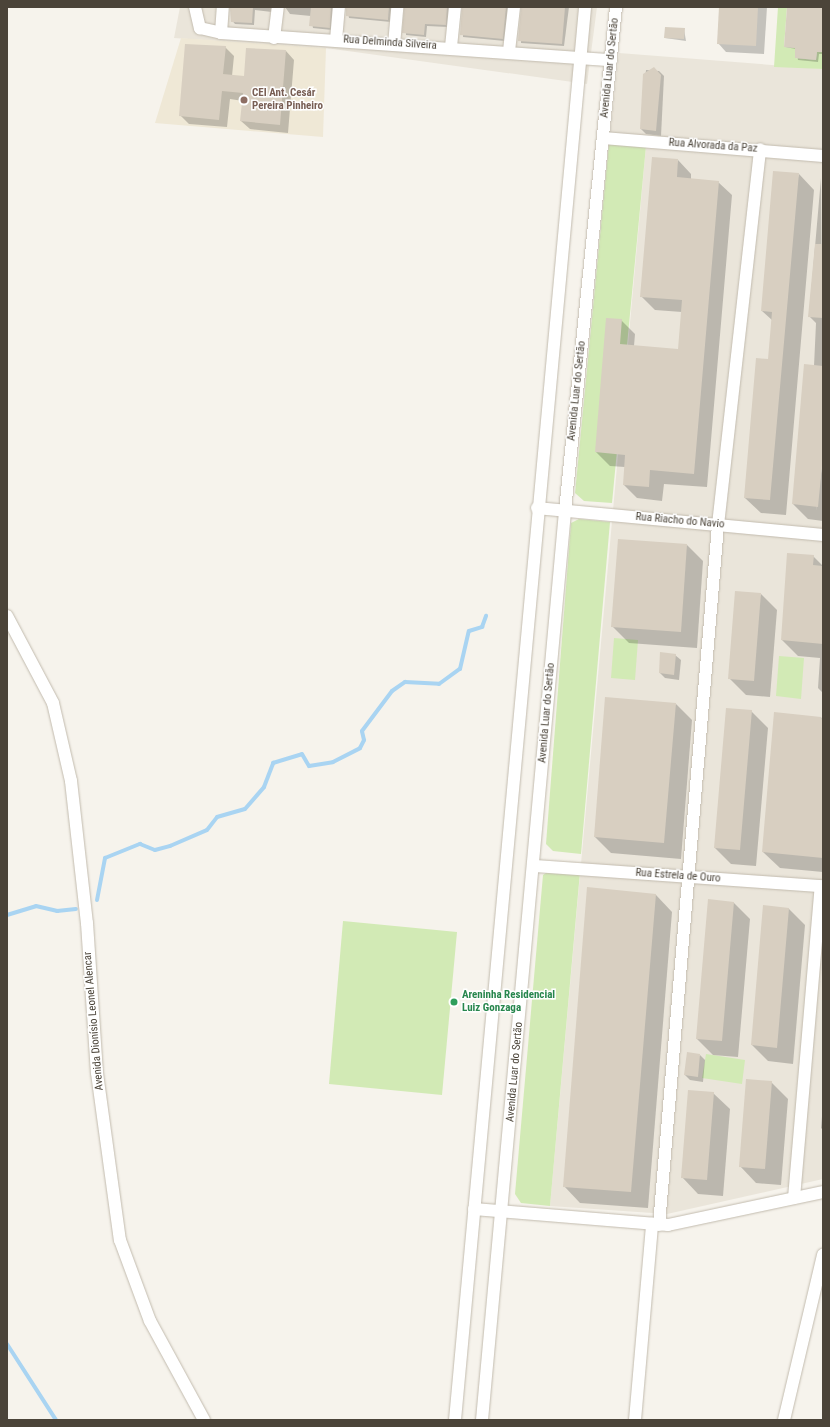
<!DOCTYPE html>
<html>
<head>
<meta charset="utf-8">
<style>
  body { margin:0 }
  #map { position:relative; width:830px; height:1427px; overflow:hidden; background:#f6f3ec; font-family:"Roboto Condensed",sans-serif }
  div>[style] { position:absolute }
  .residential>* { inset:0; background:#eae5da }
  .education>* { inset:0; background:#efe8d6 }
  .green>* { inset:0; background:#d2eab5 }
  .shadow>* { inset:0; background:#0003 }
  .stream>* { height:4px; margin:-2px; padding:0 2px; transform-origin:2px; border-radius:2px; background:#a9d4f2 }
  .building>* { inset:0; background:#d8cfc1 }
  .roads { filter:drop-shadow(0 0 1px #c2bbae) drop-shadow(0 0 1px #c2bbae) }
  .minor>* { height:12px; margin:-6px; padding:0 6px; transform-origin:6px; border-radius:6px; background:#fff }
  .dots>* { width:11px; height:11px; translate:-50% -50%; box-sizing:border-box; border:2px solid #fff; border-radius:50% }
  span { translate:-50% -50%; white-space:nowrap; text-align:center; line-height:1.15; -webkit-text-stroke:3px #fff; paint-order:stroke }
  .street-label { font-size:11px; color:#4b4439 }
  .education-label { font-size:11px; color:#785e54; font-weight:700 }
  .left { translate:0 -50%; text-align:left }
  .leisure-label { font-size:11px; color:#27864d; font-weight:700 }
  .frame { position:absolute; inset:0; border:8px solid #4b4439; pointer-events:none }
</style>
</head>
<body>
<div id="map">
  <div class="residential">
    <div style="clip-path:polygon(180px 7px,597px 7px,587px 84px,326px 48px,174px 38px)"></div>
    <div style="clip-path:polygon(619px 53px,823px 69px,823px 1179px,667px 1214px,550px 1206px,646px 146px,609px 143px)"></div>
  </div>
  <div class="education">
    <div style="clip-path:polygon(181px 38px,326px 48px,323px 137px,155px 123px)"></div>
  </div>
  <div class="green">
    <div style="clip-path:polygon(778px 7px,787px 7px,784px 47px,795px 48px,795px 58px,816px 60px,817px 52px,823px 52px,823px 69px,774px 67px)"></div>
    <div style="clip-path:polygon(609px 143px,646px 146px,612px 503px,584px 501px,575px 493px)"></div>
    <div style="clip-path:polygon(579px 519px,610px 522px,581px 854px,553px 851px,546px 844px,571px 523px)"></div>
    <div style="clip-path:polygon(614px 638px,638px 640px,635px 680px,611px 678px)"></div>
    <div style="clip-path:polygon(779px 656px,804px 658px,801px 699px,776px 696px)"></div>
    <div style="clip-path:polygon(549px 871px,580px 872px,550px 1206px,521px 1203px,515px 1194px,543px 875px)"></div>
    <div style="clip-path:polygon(343px 921px,457px 932px,442px 1095px,329px 1084px)"></div>
    <div style="clip-path:polygon(706px 1054px,745px 1060px,742px 1084px,702px 1078px)"></div>
  </div>
  <div class="shadow">
    <div style="clip-path:polygon(232px 7px,274px 7px,272px 12px,255px 10px,254px 25px,235px 24px,231px 19px)"></div>
    <div style="clip-path:polygon(285px 7px,335px 7px,332px 30px,313px 28px,311px 16px,290px 14px)"></div>
    <div style="clip-path:polygon(347px 7px,393px 7px,391px 22px,349px 18px)"></div>
    <div style="clip-path:polygon(405px 7px,451px 7px,448px 27px,427px 26px,426px 37px,406px 35px)"></div>
    <div style="clip-path:polygon(463px 7px,511px 7px,505px 41px,463px 37px)"></div>
    <div style="clip-path:polygon(522px 7px,569px 7px,564px 46px,521px 43px)"></div>
    <div style="clip-path:polygon(720px 7px,767px 7px,764px 54px,726px 52px,718px 43px)"></div>
    <div style="clip-path:polygon(788px 7px,823px 7px,823px 54px,819px 54px,818px 62px,798px 60px,796px 49px,785px 47px)"></div>
    <div style="clip-path:polygon(684px 29px,686px 41px,665px 38px)"></div>
    <div style="clip-path:polygon(225px 47px,234px 56px,232px 76px,245px 77px,286px 51px,294px 60px,288px 133px,250px 129px,241px 121px,243px 101px,230px 99px,227px 127px,189px 124px,180px 115px)"></div>
    <div style="clip-path:polygon(646px 70px,659px 71px,664px 76px,661px 136px,646px 134px,641px 129px)"></div>
    <div style="clip-path:polygon(678px 160px,691px 174px,691px 179px,718px 182px,732px 195px,707px 487px,664px 484px,662px 501px,637px 498px,624px 485px,625px 467px,610px 466px,596px 452px,621px 320px,635px 334px,634px 346px,679px 350px,682px 312px,655px 310px,641px 296px)"></div>
    <div style="clip-path:polygon(799px 174px,814px 190px,786px 515px,761px 513px,745px 498px,769px 360px,772px 320px,762px 311px)"></div>
    <div style="clip-path:polygon(821px 178px,823px 435px,816px 511px,823px 458px,823px 521px,808px 519px,793px 504px,814px 366px,816px 323px,809px 316px)"></div>
    <div style="clip-path:polygon(687px 545px,703px 561px,697px 648px,629px 643px,612px 626px)"></div>
    <div style="clip-path:polygon(813px 556px,823px 566px,823px 693px,818px 688px,820px 658px,798px 656px,782px 640px)"></div>
    <div style="clip-path:polygon(761px 594px,777px 610px,770px 697px,746px 695px,729px 678px)"></div>
    <div style="clip-path:polygon(675px 655px,681px 660px,679px 680px,665px 678px,660px 673px)"></div>
    <div style="clip-path:polygon(676px 704px,692px 720px,681px 859px,611px 853px,595px 837px)"></div>
    <div style="clip-path:polygon(751px 711px,768px 728px,756px 866px,731px 864px,715px 848px)"></div>
    <div style="clip-path:polygon(775px 713px,823px 718px,823px 872px,780px 868px,763px 852px)"></div>
    <div style="clip-path:polygon(588px 888px,656px 895px,672px 912px,648px 1208px,580px 1203px,564px 1186px)"></div>
    <div style="clip-path:polygon(733px 902px,750px 919px,738px 1057px,713px 1055px,697px 1039px)"></div>
    <div style="clip-path:polygon(788px 908px,805px 925px,793px 1064px,768px 1061px,752px 1045px)"></div>
    <div style="clip-path:polygon(700px 1055px,705px 1060px,703px 1082px,690px 1080px,685px 1075px)"></div>
    <div style="clip-path:polygon(771px 1082px,788px 1099px,781px 1185px,756px 1183px,740px 1166px)"></div>
    <div style="clip-path:polygon(713px 1093px,730px 1109px,723px 1196px,698px 1194px,682px 1177px)"></div>
    <div style="clip-path:polygon(823px 1105px,823px 1130px,821px 1128px)"></div>
  </div>
  <div class="stream">
    <div style="left:97px;top:900px;width:43px;rotate:-79.2deg"></div>
    <div style="left:105px;top:858px;width:38px;rotate:-22deg"></div>
    <div style="left:140px;top:844px;width:16px;rotate:22deg"></div>
    <div style="left:155px;top:850px;width:16px;rotate:-15deg"></div>
    <div style="left:170px;top:846px;width:40px;rotate:-23.4deg"></div>
    <div style="left:207px;top:830px;width:16px;rotate:-52deg"></div>
    <div style="left:217px;top:817px;width:29px;rotate:-16deg"></div>
    <div style="left:245px;top:809px;width:29px;rotate:-49deg"></div>
    <div style="left:264px;top:787px;width:26px;rotate:-69deg"></div>
    <div style="left:273px;top:763px;width:30px;rotate:-17deg"></div>
    <div style="left:302px;top:754px;width:14px;rotate:60deg"></div>
    <div style="left:309px;top:766px;width:24px;rotate:-9deg"></div>
    <div style="left:333px;top:762px;width:30px;rotate:-27deg"></div>
    <div style="left:360px;top:748px;width:9px;rotate:-63deg"></div>
    <div style="left:364px;top:740px;width:9px;rotate:-103deg"></div>
    <div style="left:362px;top:731px;width:50px;rotate:-53.1deg"></div>
    <div style="left:392px;top:691px;width:16px;rotate:-35deg"></div>
    <div style="left:405px;top:682px;width:34px;rotate:3deg"></div>
    <div style="left:439px;top:684px;width:26px;rotate:-36deg"></div>
    <div style="left:460px;top:669px;width:39px;rotate:-77deg"></div>
    <div style="left:469px;top:631px;width:14px;rotate:-17deg"></div>
    <div style="left:482px;top:627px;width:12px;rotate:-70deg"></div>
    <div style="left:7px;top:915px;width:30px;rotate:-17deg"></div>
    <div style="left:36px;top:906px;width:22px;rotate:13deg"></div>
    <div style="left:57px;top:911px;width:19px;rotate:-6deg"></div>
    <div style="left:7px;top:1344px;width:90px;rotate:57.2deg"></div>
  </div>
  <div class="building">
    <div style="clip-path:polygon(230px 7px,253px 7px,252px 23px,231px 22px)"></div>
    <div style="clip-path:polygon(311px 7px,331px 7px,330px 28px,309px 26px)"></div>
    <div style="clip-path:polygon(346px 7px,389px 7px,388px 20px,346px 16px)"></div>
    <div style="clip-path:polygon(404px 7px,447px 7px,446px 25px,425px 24px,424px 35px,402px 33px)"></div>
    <div style="clip-path:polygon(462px 7px,506px 7px,503px 39px,460px 35px)"></div>
    <div style="clip-path:polygon(521px 7px,565px 7px,562px 44px,518px 41px)"></div>
    <div style="clip-path:polygon(719px 7px,758px 7px,756px 46px,717px 44px)"></div>
    <div style="clip-path:polygon(787px 7px,823px 7px,823px 52px,817px 52px,816px 60px,795px 58px,795px 48px,784px 47px)"></div>
    <div style="clip-path:polygon(665px 27px,685px 28px,684px 39px,664px 38px)"></div>
    <div style="clip-path:polygon(185px 44px,226px 46px,223px 74px,244px 76px,246px 48px,286px 50px,280px 125px,240px 121px,243px 93px,222px 91px,219px 120px,179px 116px)"></div>
    <div style="clip-path:polygon(654px 67px,661px 75px,656px 131px,640px 129px,643px 74px)"></div>
    <div style="clip-path:polygon(652px 157px,678px 159px,677px 177px,719px 181px,694px 474px,650px 470px,649px 487px,623px 485px,625px 455px,595px 452px,606px 318px,622px 319px,620px 344px,678px 349px,682px 300px,640px 297px)"></div>
    <div style="clip-path:polygon(773px 171px,799px 173px,770px 500px,744px 498px,756px 358px,768px 359px,772px 312px,761px 311px)"></div>
    <div style="clip-path:polygon(815px 244px,823px 244px,823px 318px,808px 317px)"></div>
    <div style="clip-path:polygon(804px 364px,823px 366px,823px 455px,818px 507px,792px 504px)"></div>
    <div style="clip-path:polygon(618px 539px,687px 544px,681px 632px,611px 627px)"></div>
    <div style="clip-path:polygon(787px 553px,814px 555px,813px 565px,823px 566px,823px 644px,781px 640px)"></div>
    <div style="clip-path:polygon(735px 591px,761px 593px,754px 681px,728px 679px)"></div>
    <div style="clip-path:polygon(660px 652px,676px 654px,674px 675px,659px 673px)"></div>
    <div style="clip-path:polygon(605px 697px,676px 703px,664px 843px,594px 837px)"></div>
    <div style="clip-path:polygon(726px 708px,752px 710px,740px 850px,714px 848px)"></div>
    <div style="clip-path:polygon(774px 712px,821px 717px,823px 721px,823px 858px,762px 852px)"></div>
    <div style="clip-path:polygon(587px 887px,656px 894px,631px 1192px,563px 1187px)"></div>
    <div style="clip-path:polygon(708px 899px,734px 902px,722px 1041px,696px 1039px)"></div>
    <div style="clip-path:polygon(763px 905px,789px 908px,777px 1048px,751px 1045px)"></div>
    <div style="clip-path:polygon(687px 1052px,700px 1054px,698px 1077px,684px 1075px)"></div>
    <div style="clip-path:polygon(746px 1079px,772px 1081px,765px 1169px,739px 1167px)"></div>
    <div style="clip-path:polygon(688px 1090px,714px 1092px,707px 1180px,681px 1178px)"></div>
  </div>
  <div class="roads">
    <div class="minor">
      <div style="left:195px;top:7px;width:22px;rotate:77deg"></div>
      <div style="left:200px;top:28px;width:22px;rotate:13deg"></div>
      <div style="left:221px;top:33px;width:391px;rotate:4deg"></div>
      <div style="left:221px;top:33px;width:26px;rotate:-86deg"></div>
      <div style="left:274px;top:38px;width:31px;rotate:-83deg"></div>
      <div style="left:336px;top:40px;width:33px;rotate:-85deg"></div>
      <div style="left:394px;top:45px;width:38px;rotate:-85deg"></div>
      <div style="left:451px;top:47px;width:40px;rotate:-84.3deg"></div>
      <div style="left:509px;top:51px;width:44px;rotate:-83.5deg"></div>
      <div style="left:603px;top:138px;width:221px;rotate:4.7deg"></div>
      <div style="left:537px;top:508px;width:287px;rotate:5.4deg"></div>
      <div style="left:7px;top:616px;width:98px;rotate:62.1deg"></div>
      <div style="left:53px;top:703px;width:80px;rotate:77deg"></div>
      <div style="left:71px;top:781px;width:143px;rotate:83.6deg"></div>
      <div style="left:87px;top:923px;width:150px;rotate:86.2deg"></div>
      <div style="left:97px;top:1073px;width:169px;rotate:82.2deg"></div>
      <div style="left:120px;top:1240px;width:86px;rotate:69.7deg"></div>
      <div style="left:150px;top:1321px;width:113px;rotate:61.4deg"></div>
      <div style="left:534px;top:866px;width:290px;rotate:4deg"></div>
      <div style="left:794px;top:1198px;width:313px;rotate:-85.1deg"></div>
      <div style="left:474px;top:1209px;width:195px;rotate:4.7deg"></div>
      <div style="left:668px;top:1225px;width:158px;rotate:-12deg"></div>
      <div style="left:659px;top:1225px;width:702px;rotate:-85.18deg"></div>
      <div style="left:718px;top:525px;width:378px;rotate:-83.6deg"></div>
      <div style="left:455px;top:1420px;width:1419px;rotate:-84.74deg"></div>
      <div style="left:482px;top:1420px;width:913px;rotate:-84.78deg"></div>
      <div style="left:565px;top:511px;width:507px;rotate:-84.22deg"></div>
      <div style="left:635px;top:1420px;width:197px;rotate:-85deg"></div>
      <div style="left:784px;top:1420px;width:170px;rotate:-76.7deg"></div>
    </div>
  </div>
  <div class="dots">
    <div style="left:244px;top:100px;background:#8d6e63"></div>
    <div style="left:454px;top:1002px;background:#2e9e5b"></div>
  </div>
  <div class="street-label">
    <span style="left:390px;top:43px;rotate:4deg">Rua Delminda Silveira</span>
    <span style="left:610px;top:68px;rotate:-84deg">Avenida Luar do Sertão</span>
    <span style="left:713px;top:146px;rotate:4deg">Rua Alvorada da Paz</span>
    <span style="left:577px;top:391px;rotate:-84deg">Avenida Luar do Sertão</span>
    <span style="left:680px;top:521px;rotate:5deg">Rua Riacho do Navio</span>
    <span style="left:547px;top:713px;rotate:-85deg">Avenida Luar do Sertão</span>
    <span style="left:678px;top:876px;rotate:4deg">Rua Estrela de Ouro</span>
    <span style="left:94px;top:1021px;rotate:-95deg">Avenida Dionísio Leonel Alencar</span>
    <span style="left:515px;top:1072px;rotate:-85deg">Avenida Luar do Sertão</span>
  </div>
  <div class="education-label">
    <span class="left" style="left:252px;top:100px">CEI Ant. Cesár<br>Pereira Pinheiro</span>
  </div>
  <div class="leisure-label">
    <span class="left" style="left:462px;top:1002px">Areninha Residencial<br>Luiz Gonzaga</span>
  </div>
  <div class="frame"></div>
</div>
</body>
</html>
